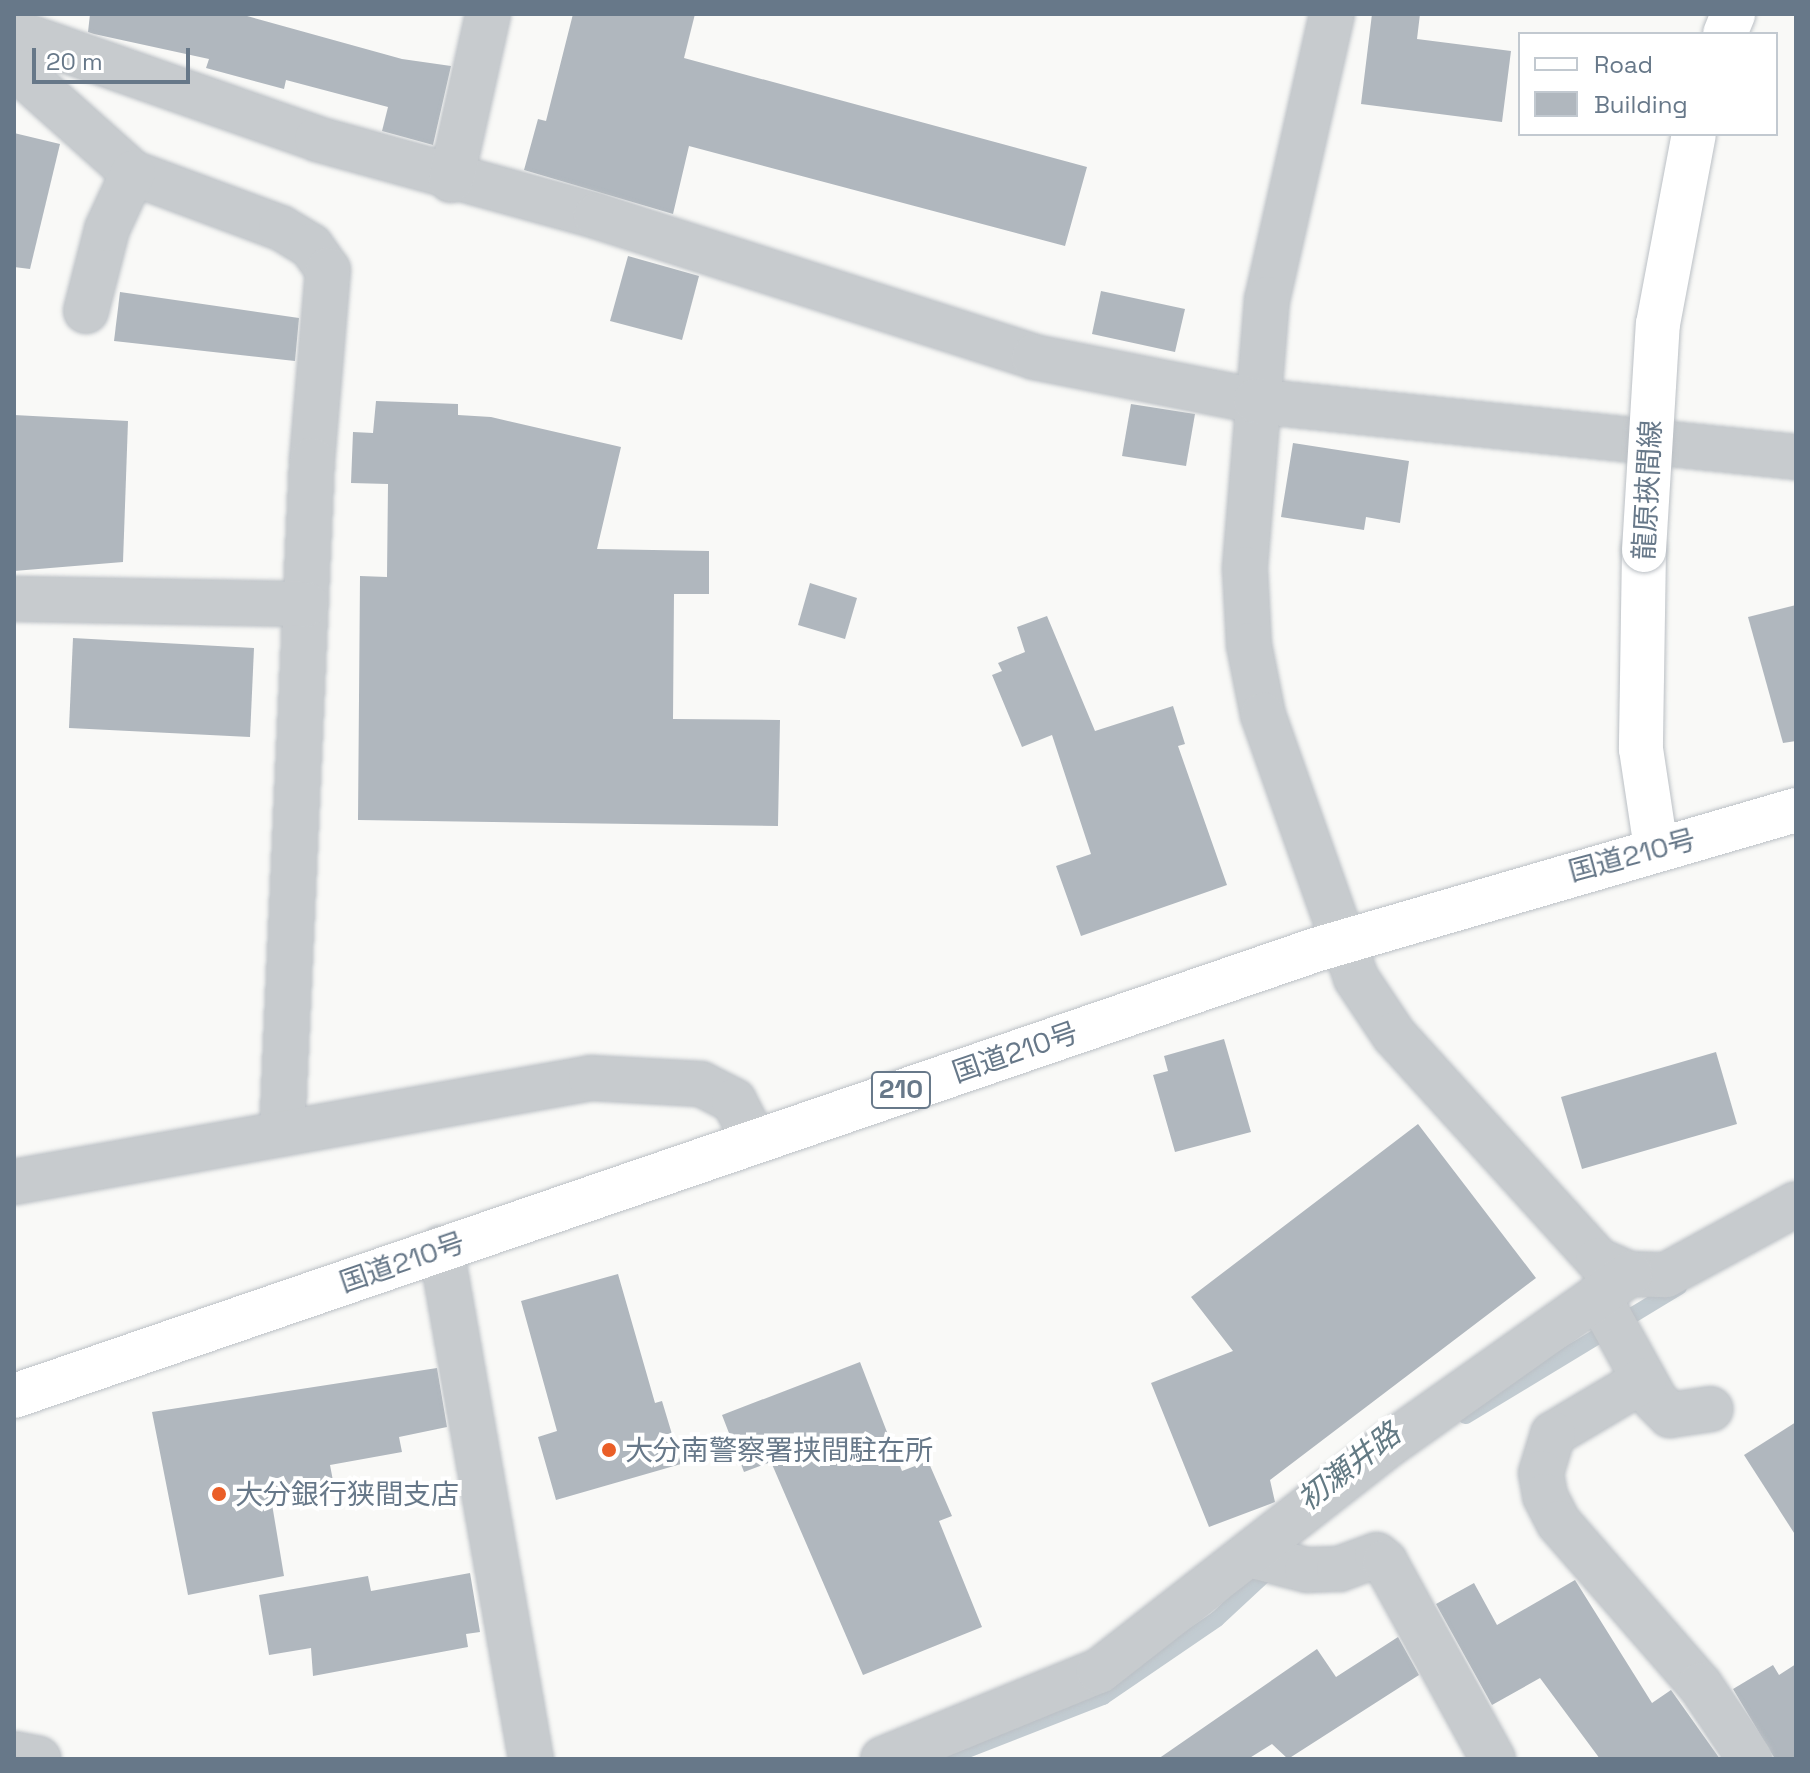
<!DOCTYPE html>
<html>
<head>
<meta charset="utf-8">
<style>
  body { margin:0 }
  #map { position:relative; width:1810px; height:1773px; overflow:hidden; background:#f9f9f7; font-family:"Space Grotesk","Noto Sans JP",sans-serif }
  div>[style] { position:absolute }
  .stream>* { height:16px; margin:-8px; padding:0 8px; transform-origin:8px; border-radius:8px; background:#c2cbd1 }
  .building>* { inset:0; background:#b0b7be }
  .roads { filter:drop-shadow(0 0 2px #bbc0c5) drop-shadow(0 0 2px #bbc0c5) }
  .street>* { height:44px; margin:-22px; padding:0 22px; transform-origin:22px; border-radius:22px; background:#c7cbce }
  .secondary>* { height:44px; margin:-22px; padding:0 22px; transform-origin:22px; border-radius:22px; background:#fff }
  .highway>* { height:44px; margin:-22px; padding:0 22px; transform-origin:22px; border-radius:22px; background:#fff }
  .bridges { filter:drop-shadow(0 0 2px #bbc0c5) drop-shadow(0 0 2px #bbc0c5) }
  .secondary-bridge>* { height:44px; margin:-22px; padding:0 22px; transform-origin:22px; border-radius:22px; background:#fff }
  .dots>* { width:22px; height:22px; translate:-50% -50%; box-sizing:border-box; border:4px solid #fff; border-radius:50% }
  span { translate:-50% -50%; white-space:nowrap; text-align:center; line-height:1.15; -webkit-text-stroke:8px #fff; paint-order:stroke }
  .shield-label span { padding:2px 6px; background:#fff; border:2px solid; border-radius:6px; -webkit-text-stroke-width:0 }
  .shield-label { font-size:26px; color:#677889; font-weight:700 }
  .street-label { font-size:28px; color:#677889 }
  .poi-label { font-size:28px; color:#677889 }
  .left { translate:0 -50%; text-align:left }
  .water-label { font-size:30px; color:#637a84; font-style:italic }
  .frame { position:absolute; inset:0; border:16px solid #677889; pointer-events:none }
  .legend { position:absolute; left:1518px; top:32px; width:260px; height:104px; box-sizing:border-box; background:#fff; border:2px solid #c2c9d0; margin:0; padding:10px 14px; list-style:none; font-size:24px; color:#677889 }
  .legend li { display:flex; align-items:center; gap:16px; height:40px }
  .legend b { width:40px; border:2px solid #c2c9d0 }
  .scale { position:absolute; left:32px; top:48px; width:158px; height:36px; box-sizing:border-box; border:4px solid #677889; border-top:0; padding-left:10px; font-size:24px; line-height:28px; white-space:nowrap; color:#677889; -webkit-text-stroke:6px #fff; paint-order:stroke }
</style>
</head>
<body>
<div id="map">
  <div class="stream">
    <div style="left:1466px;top:1416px;width:249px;rotate:-31.2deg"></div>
    <div style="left:944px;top:1759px;width:171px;rotate:-21.3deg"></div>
    <div style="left:1103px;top:1697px;width:138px;rotate:-34.4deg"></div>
    <div style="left:1217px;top:1619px;width:79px;rotate:-43deg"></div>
  </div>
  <div class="building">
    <div style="clip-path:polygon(90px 14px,240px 14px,402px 59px,451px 66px,433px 145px,382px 131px,388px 107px,286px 80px,284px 89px,206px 68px,209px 59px,94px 34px,88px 32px)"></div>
    <div style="clip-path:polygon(573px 14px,695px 14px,684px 58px,1087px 167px,1065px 246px,689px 146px,673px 214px,524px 170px,538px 119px,546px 121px)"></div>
    <div style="clip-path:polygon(1372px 14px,1420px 14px,1417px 39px,1511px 51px,1502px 122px,1361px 104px)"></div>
    <div style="clip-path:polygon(14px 133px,60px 144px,30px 269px,14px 267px)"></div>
    <div style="clip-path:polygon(628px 256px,699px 276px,682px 340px,610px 321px)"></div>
    <div style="clip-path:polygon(1101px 291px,1185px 309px,1175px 352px,1092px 334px)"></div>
    <div style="clip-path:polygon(120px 292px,299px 318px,295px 361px,114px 341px)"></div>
    <div style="clip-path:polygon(376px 401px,458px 404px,458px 415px,491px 417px,621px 447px,597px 549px,709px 551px,709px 594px,674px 594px,673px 719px,780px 720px,778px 826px,358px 820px,360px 576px,387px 577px,388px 484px,351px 483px,353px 432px,373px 433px)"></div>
    <div style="clip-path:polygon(1131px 404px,1195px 414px,1186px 466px,1122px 456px)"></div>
    <div style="clip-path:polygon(14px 415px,128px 421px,123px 562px,14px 571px)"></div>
    <div style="clip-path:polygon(1293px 443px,1409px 461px,1400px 523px,1366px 517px,1364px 530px,1281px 517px)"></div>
    <div style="clip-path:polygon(810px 583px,857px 598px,845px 639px,798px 625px)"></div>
    <div style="clip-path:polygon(1796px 605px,1796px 741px,1783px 743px,1748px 617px)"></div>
    <div style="clip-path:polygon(1047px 616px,1095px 731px,1173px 706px,1185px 744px,1178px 746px,1227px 885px,1081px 936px,1056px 866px,1091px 854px,1052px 735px,1022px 747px,992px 675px,1002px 671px,998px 663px,1025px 652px,1017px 627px)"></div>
    <div style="clip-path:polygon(73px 638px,254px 648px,250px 737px,69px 728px)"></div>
    <div style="clip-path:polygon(1224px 1039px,1251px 1132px,1175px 1152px,1153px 1075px,1168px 1071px,1164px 1056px)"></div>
    <div style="clip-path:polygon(1716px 1052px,1737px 1124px,1582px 1169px,1561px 1097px)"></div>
    <div style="clip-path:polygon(1418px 1124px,1536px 1278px,1270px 1480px,1275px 1502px,1209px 1527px,1151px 1383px,1233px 1351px,1191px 1297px)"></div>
    <div style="clip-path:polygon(618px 1274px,655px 1403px,662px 1401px,681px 1464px,556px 1500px,538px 1437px,557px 1431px,521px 1301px)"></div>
    <div style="clip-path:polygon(860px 1362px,902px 1471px,928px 1461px,952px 1516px,939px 1521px,982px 1627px,863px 1675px,771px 1462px,744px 1472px,722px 1415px)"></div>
    <div style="clip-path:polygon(437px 1368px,447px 1427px,399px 1437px,402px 1452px,330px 1465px,334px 1486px,271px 1498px,284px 1576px,188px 1595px,152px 1412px)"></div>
    <div style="clip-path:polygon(1796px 1422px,1796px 1536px,1744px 1455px)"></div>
    <div style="clip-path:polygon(470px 1573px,480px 1632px,466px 1634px,468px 1647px,313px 1676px,311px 1648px,269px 1655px,259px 1595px,368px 1576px,371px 1591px)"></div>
    <div style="clip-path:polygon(1575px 1580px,1652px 1703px,1671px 1690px,1720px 1759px,1600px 1759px,1540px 1678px,1492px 1705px,1436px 1604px,1474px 1583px,1497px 1625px)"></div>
    <div style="clip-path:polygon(1398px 1637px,1419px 1675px,1288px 1759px,1272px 1744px,1248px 1759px,1158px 1759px,1317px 1649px,1336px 1677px)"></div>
    <div style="clip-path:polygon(1796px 1664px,1796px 1759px,1775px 1759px,1733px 1689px,1773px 1665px,1779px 1675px)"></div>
  </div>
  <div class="roads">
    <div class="street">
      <div style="left:1332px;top:14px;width:292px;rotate:102.8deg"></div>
      <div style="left:1267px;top:299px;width:271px;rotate:94.7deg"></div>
      <div style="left:1245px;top:569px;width:76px;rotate:87deg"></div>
      <div style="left:1249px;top:645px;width:71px;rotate:78.7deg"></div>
      <div style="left:1263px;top:715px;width:279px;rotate:70.5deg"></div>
      <div style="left:1356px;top:978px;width:69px;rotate:56.3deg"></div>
      <div style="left:1394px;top:1035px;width:304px;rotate:47.8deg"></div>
      <div style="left:1598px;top:1260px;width:35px;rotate:24deg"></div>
      <div style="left:1630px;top:1274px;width:36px;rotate:2deg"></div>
      <div style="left:1666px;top:1275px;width:148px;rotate:-28.6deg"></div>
      <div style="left:14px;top:32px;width:321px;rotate:19.4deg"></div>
      <div style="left:317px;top:139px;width:289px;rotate:15.4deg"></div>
      <div style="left:596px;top:216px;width:460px;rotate:17.8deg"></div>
      <div style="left:1034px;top:357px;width:226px;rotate:11.2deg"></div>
      <div style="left:1256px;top:401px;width:543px;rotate:5.92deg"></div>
      <div style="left:14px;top:56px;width:17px;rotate:69deg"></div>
      <div style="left:20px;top:72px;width:152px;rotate:41.8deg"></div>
      <div style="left:133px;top:173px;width:158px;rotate:20.4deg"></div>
      <div style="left:281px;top:228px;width:35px;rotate:31deg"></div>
      <div style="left:311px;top:246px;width:29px;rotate:55deg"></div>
      <div style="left:328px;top:270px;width:191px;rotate:94.8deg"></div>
      <div style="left:312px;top:460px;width:674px;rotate:92.55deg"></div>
      <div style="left:451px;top:180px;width:170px;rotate:-77.4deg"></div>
      <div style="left:86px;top:311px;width:85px;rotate:-75.6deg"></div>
      <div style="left:107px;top:229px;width:62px;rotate:-65.1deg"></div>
      <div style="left:14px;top:599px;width:292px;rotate:1deg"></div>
      <div style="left:14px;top:1182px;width:586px;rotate:-10.22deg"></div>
      <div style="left:591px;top:1078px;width:110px;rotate:3.1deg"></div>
      <div style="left:701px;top:1084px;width:37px;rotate:27deg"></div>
      <div style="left:734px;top:1101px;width:44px;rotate:62.9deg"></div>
      <div style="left:441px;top:1248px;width:519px;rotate:80.01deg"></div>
      <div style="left:1598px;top:1296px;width:120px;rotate:61.1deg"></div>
      <div style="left:1656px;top:1401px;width:20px;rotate:45deg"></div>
      <div style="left:1670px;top:1415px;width:41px;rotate:-8.3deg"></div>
      <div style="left:1644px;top:1380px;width:106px;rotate:149.3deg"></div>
      <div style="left:1553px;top:1434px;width:41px;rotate:107.1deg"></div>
      <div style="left:1541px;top:1473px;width:23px;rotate:80deg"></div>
      <div style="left:1545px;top:1496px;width:30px;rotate:63deg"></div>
      <div style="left:1559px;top:1523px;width:215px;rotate:49deg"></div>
      <div style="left:1700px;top:1685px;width:89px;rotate:56deg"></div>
      <div style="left:1249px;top:1555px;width:60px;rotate:14.5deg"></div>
      <div style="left:1307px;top:1570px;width:32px;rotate:-2deg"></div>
      <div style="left:1339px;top:1569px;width:40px;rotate:-20.2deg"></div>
      <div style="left:1377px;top:1555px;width:11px;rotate:41deg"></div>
      <div style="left:1385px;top:1562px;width:225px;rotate:61.3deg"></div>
      <div style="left:14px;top:1754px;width:25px;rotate:11deg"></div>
      <div style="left:883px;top:1759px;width:233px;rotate:-22.2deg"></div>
      <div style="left:1099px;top:1671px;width:370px;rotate:-38deg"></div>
      <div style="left:1391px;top:1443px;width:293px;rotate:-35.3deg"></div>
    </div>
    <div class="secondary">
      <div style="left:1725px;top:34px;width:22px;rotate:-68deg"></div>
      <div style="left:1644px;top:550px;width:199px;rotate:90.9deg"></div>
      <div style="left:1641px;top:749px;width:100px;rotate:81.4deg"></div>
    </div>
    <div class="highway">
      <div style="left:14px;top:1396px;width:1375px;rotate:-18.92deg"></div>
      <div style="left:1315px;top:950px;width:501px;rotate:-16.23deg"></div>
    </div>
  </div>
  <div class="bridges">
    <div class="secondary-bridge">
      <div style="left:1644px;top:550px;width:226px;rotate:-86.5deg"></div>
      <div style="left:1658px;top:324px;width:193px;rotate:-79.3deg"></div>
    </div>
  </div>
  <div class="dots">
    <div style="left:609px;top:1450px;background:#ea5e27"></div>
    <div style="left:219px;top:1494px;background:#ea5e27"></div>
  </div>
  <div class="shield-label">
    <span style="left:901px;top:1090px">210</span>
  </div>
  <div class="street-label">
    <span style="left:1647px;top:490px;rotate:-87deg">龍原挾間線</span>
    <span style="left:1632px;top:855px;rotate:-15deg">国道210号</span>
    <span style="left:1015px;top:1052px;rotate:-19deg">国道210号</span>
    <span style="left:402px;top:1262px;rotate:-19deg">国道210号</span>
  </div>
  <div class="poi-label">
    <span class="left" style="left:625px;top:1450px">大分南警察署挟間駐在所</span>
    <span class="left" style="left:235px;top:1494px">大分銀行狭間支店</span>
  </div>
  <div class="water-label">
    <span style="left:1349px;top:1467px;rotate:-38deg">初瀬井路</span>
  </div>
  <div class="frame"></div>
  <ul class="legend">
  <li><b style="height:10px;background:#fff"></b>Road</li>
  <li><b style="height:22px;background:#b0b7be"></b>Building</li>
  </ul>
  <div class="scale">20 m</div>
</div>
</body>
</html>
